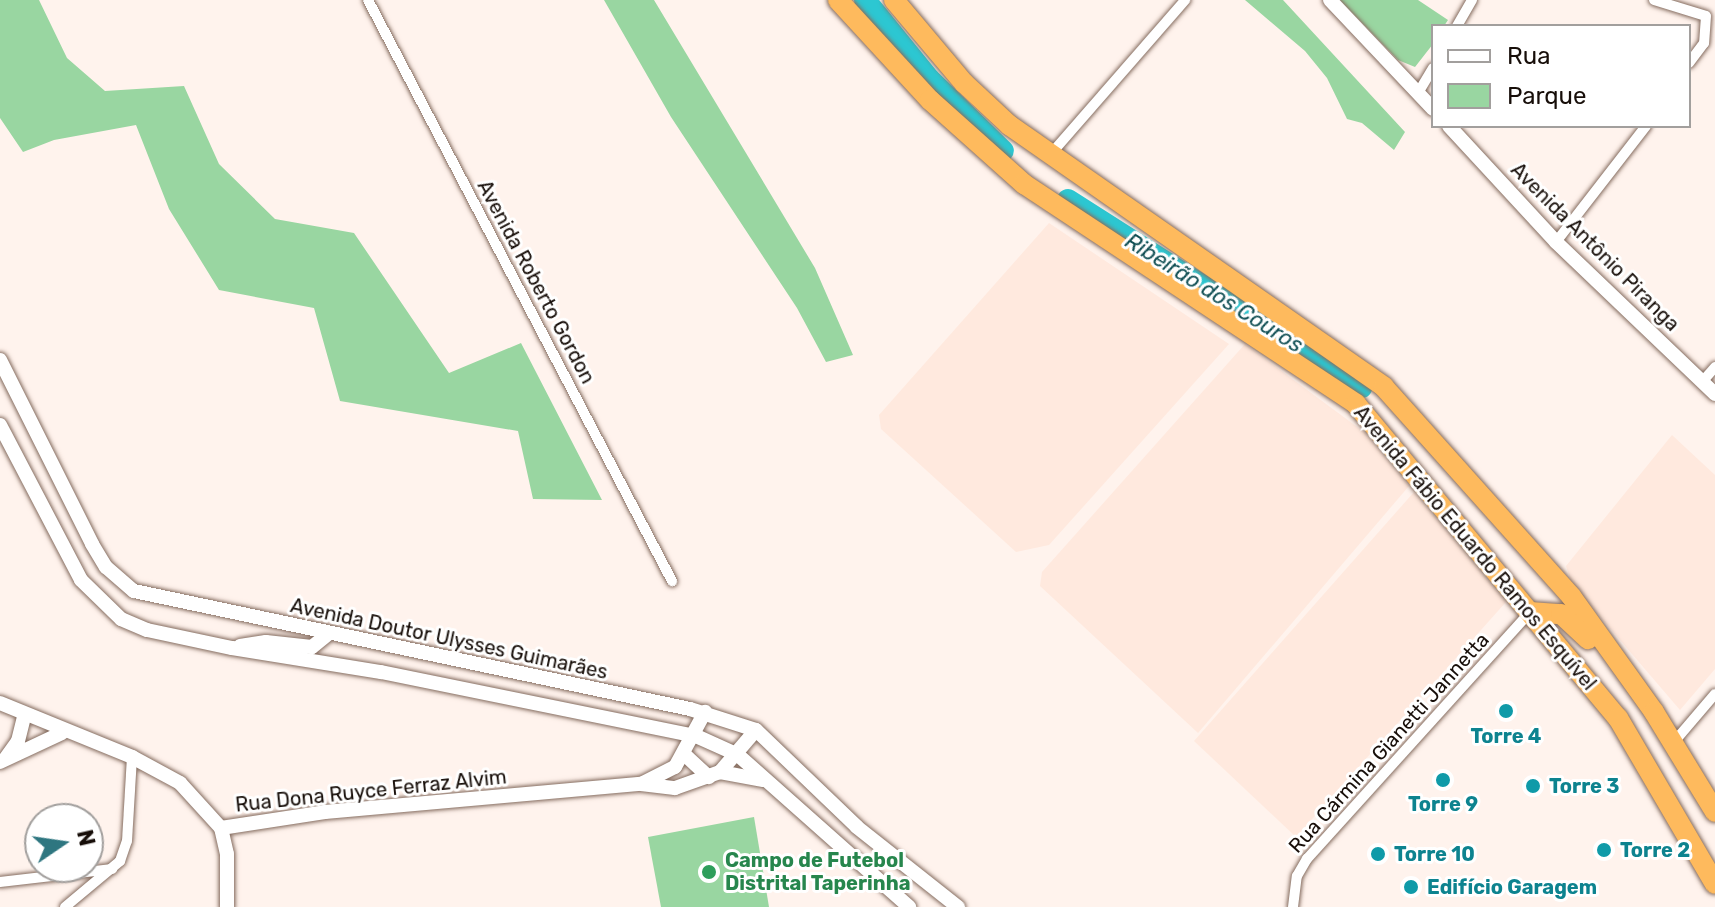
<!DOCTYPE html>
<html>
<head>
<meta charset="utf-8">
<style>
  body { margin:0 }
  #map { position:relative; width:1715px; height:907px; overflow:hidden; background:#fff3ed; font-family:Rubik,sans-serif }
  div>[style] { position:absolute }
  .built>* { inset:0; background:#ffe9de }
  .green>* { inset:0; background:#99d6a1 }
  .river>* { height:22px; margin:-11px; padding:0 11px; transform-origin:11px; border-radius:11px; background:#2cc7d2 }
  .roads { filter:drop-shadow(0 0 2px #856c5f) drop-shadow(0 0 2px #856c5f) }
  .street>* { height:10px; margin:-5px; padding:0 5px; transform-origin:5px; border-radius:5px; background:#fff }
  .secondary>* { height:14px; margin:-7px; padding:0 7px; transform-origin:7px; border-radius:7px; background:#fff }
  .highway>* { height:20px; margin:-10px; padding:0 10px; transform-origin:10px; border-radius:10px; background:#feba5d }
  .dots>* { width:22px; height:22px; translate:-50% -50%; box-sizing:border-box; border:4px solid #fff; border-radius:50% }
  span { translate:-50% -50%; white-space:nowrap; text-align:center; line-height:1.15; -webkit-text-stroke:6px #fff; paint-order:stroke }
  .street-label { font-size:20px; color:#170e09 }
  .culture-label { font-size:20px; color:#0d838f; font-weight:700 }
  .left { translate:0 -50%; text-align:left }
  .leisure-label { font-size:20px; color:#27864d; font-weight:700 }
  .water-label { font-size:22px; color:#104f54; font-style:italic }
  .legend { position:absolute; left:1431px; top:24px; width:260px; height:104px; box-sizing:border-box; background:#fff; border:2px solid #a29f9d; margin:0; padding:10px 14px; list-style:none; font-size:24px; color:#170e09 }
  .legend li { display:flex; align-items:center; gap:16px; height:40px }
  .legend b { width:40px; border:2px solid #a29f9d }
  .north { position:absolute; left:24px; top:803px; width:80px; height:80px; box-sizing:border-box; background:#fff; border:2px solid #a29f9d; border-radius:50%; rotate:77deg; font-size:22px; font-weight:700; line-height:32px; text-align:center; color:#170e09 }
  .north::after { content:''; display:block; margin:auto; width:28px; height:36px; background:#2e7680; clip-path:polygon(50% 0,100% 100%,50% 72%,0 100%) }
</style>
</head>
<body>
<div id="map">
  <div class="built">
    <div style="clip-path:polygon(1049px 223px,1229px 344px,1049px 545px,1016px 552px,881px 429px,879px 415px)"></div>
    <div style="clip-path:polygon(1245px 344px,1364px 432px,1409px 486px,1198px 733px,1040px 586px,1042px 572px)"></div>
    <div style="clip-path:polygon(1672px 435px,1715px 475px,1715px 669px,1680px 710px,1572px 584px,1566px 566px)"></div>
    <div style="clip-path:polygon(1414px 492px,1506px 602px,1296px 837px,1194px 741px)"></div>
  </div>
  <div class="green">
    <div style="clip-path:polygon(0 0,39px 0,67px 58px,105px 91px,184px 86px,219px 164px,275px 219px,354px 233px,449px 373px,521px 343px,602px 500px,533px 499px,518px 431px,340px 401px,314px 308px,219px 290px,169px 209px,136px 125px,54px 140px,23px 152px,0 118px)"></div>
    <div style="clip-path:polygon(604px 0,654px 0,815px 268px,853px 355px,826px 362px,797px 308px,671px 117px)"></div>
    <div style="clip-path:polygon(1245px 0,1283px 0,1405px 132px,1394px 150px,1362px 123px,1347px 119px,1327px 78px,1305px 51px)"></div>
    <div style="clip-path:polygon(1340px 0,1418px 0,1448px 20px,1444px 26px,1433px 26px,1433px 44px,1415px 67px,1398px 60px)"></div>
    <div style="clip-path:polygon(754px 817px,769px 907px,661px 907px,648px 837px)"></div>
  </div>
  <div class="river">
    <div style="left:865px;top:0;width:102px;rotate:51deg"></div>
    <div style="left:929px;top:79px;width:103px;rotate:44.2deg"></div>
    <div style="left:1068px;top:200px;width:348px;rotate:32.5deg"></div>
  </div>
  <div class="roads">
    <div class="street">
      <div style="left:368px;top:0;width:656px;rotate:62.38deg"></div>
      <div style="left:1654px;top:0;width:54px;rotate:17.1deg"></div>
      <div style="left:1706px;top:16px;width:27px;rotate:94deg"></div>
      <div style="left:1704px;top:43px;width:25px;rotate:127deg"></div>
      <div style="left:1457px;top:26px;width:30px;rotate:-60deg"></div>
      <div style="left:1418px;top:93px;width:29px;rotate:-59deg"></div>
      <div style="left:1050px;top:155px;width:206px;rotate:-48.9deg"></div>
      <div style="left:1556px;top:242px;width:147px;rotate:-52.2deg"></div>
      <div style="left:1702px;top:382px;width:20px;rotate:-49deg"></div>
      <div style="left:1674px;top:742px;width:63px;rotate:-49.5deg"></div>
      <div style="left:0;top:882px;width:113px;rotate:-6.6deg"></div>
      <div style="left:65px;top:907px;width:72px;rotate:-39.9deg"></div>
      <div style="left:120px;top:861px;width:21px;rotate:-71deg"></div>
      <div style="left:127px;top:841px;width:84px;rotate:-86.6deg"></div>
      <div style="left:1293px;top:907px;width:31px;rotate:-83deg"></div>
      <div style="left:1297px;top:876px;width:20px;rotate:-60deg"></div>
      <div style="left:1307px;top:859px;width:333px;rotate:-47.9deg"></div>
    </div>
    <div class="secondary">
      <div style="left:1330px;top:0;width:150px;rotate:46.6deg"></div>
      <div style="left:1449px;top:126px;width:158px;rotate:47.3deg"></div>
      <div style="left:1556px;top:242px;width:220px;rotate:43.7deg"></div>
      <div style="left:0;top:360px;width:206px;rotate:63.4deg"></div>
      <div style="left:92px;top:544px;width:27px;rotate:59deg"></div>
      <div style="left:106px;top:567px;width:37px;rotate:41deg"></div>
      <div style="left:134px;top:591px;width:568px;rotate:11.98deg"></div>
      <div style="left:690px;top:709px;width:69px;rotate:17.7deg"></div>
      <div style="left:756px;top:730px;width:140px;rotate:43.8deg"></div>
      <div style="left:857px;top:827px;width:129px;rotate:38.4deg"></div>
      <div style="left:0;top:425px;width:175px;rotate:62.4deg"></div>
      <div style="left:81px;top:580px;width:56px;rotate:44.3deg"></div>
      <div style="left:121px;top:619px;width:28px;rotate:23deg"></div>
      <div style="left:147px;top:630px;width:87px;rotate:12deg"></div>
      <div style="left:232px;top:648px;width:151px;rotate:9.2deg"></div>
      <div style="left:381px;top:672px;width:321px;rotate:11.5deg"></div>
      <div style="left:696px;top:736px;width:46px;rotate:24.3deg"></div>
      <div style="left:738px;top:755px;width:229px;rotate:41.6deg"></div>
      <div style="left:240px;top:646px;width:26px;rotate:-9deg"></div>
      <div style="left:266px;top:642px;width:46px;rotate:6.2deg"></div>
      <div style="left:312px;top:647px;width:19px;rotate:-39deg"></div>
      <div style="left:0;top:703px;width:143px;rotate:22.2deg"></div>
      <div style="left:132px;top:757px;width:55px;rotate:28.4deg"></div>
      <div style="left:180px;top:783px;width:61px;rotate:47.7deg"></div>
      <div style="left:221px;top:828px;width:27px;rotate:77deg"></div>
      <div style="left:227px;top:854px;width:53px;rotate:90deg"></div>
      <div style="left:684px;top:754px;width:34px;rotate:43deg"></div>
      <div style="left:5px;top:759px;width:22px;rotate:-54deg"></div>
      <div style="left:18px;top:741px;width:25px;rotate:-76deg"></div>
      <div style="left:0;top:762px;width:68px;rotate:-25.1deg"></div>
      <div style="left:720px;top:772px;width:44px;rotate:10.5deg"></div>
      <div style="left:643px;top:783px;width:36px;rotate:-27deg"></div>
      <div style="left:675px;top:767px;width:63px;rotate:-61.4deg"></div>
      <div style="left:221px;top:828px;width:105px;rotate:-8.7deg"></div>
      <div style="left:325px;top:812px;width:317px;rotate:-5.1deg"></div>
      <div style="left:641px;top:784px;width:34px;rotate:7deg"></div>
      <div style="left:675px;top:788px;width:48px;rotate:-19.6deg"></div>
      <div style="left:720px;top:772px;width:55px;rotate:-49.4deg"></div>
    </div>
    <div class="highway">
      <div style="left:838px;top:0;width:136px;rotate:47.4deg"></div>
      <div style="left:930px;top:100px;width:126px;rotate:41.8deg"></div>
      <div style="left:1024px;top:184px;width:398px;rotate:33.5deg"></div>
      <div style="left:1356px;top:404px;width:409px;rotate:50.2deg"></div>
      <div style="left:1618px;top:718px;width:192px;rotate:59.7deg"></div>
      <div style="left:894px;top:0;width:109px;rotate:49.9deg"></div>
      <div style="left:964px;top:83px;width:62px;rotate:43deg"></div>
      <div style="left:1009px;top:125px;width:457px;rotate:34.9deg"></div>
      <div style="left:1384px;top:387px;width:280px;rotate:48.2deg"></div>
      <div style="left:1571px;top:596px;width:143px;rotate:54.4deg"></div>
      <div style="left:1654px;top:712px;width:117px;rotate:58.6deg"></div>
      <div style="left:1530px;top:612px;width:31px;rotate:4deg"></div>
      <div style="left:1561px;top:614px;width:37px;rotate:43deg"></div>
    </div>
  </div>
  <div class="dots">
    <div style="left:1506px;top:711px;background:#0f9aa8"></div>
    <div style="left:1443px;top:780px;background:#0f9aa8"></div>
    <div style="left:1533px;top:786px;background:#0f9aa8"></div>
    <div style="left:1604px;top:850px;background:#0f9aa8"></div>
    <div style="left:1378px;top:854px;background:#0f9aa8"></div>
    <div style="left:709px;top:872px;background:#2e9e5b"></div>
    <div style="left:1411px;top:887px;background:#0f9aa8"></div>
  </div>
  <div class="street-label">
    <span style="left:1595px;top:247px;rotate:45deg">Avenida Antônio Piranga</span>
    <span style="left:536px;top:282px;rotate:62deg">Avenida Roberto Gordon</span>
    <span style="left:1475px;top:548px;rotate:50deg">Avenida Fábio Eduardo Ramos Esquível</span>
    <span style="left:449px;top:639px;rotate:12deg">Avenida Doutor Ulysses Guimarães</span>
    <span style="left:1389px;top:743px;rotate:-48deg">Rua Cármina Gianetti Jannetta</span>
    <span style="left:371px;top:791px;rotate:-6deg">Rua Dona Ruyce Ferraz Alvim</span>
  </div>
  <div class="culture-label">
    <span style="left:1506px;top:736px">Torre 4</span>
    <span class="left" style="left:1549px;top:786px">Torre 3</span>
    <span style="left:1443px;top:804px">Torre 9</span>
    <span class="left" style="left:1620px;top:850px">Torre 2</span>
    <span class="left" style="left:1394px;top:854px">Torre 10</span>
    <span class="left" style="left:1427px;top:887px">Edifício Garagem</span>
  </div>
  <div class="leisure-label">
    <span class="left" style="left:725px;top:872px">Campo de Futebol<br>Distrital Taperinha</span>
  </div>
  <div class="water-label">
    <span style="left:1214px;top:293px;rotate:32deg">Ribeirão dos Couros</span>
  </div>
  <ul class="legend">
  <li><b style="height:10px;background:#fff"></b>Rua</li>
  <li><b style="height:22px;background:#99d6a1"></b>Parque</li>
  </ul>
  <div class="north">N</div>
</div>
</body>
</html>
